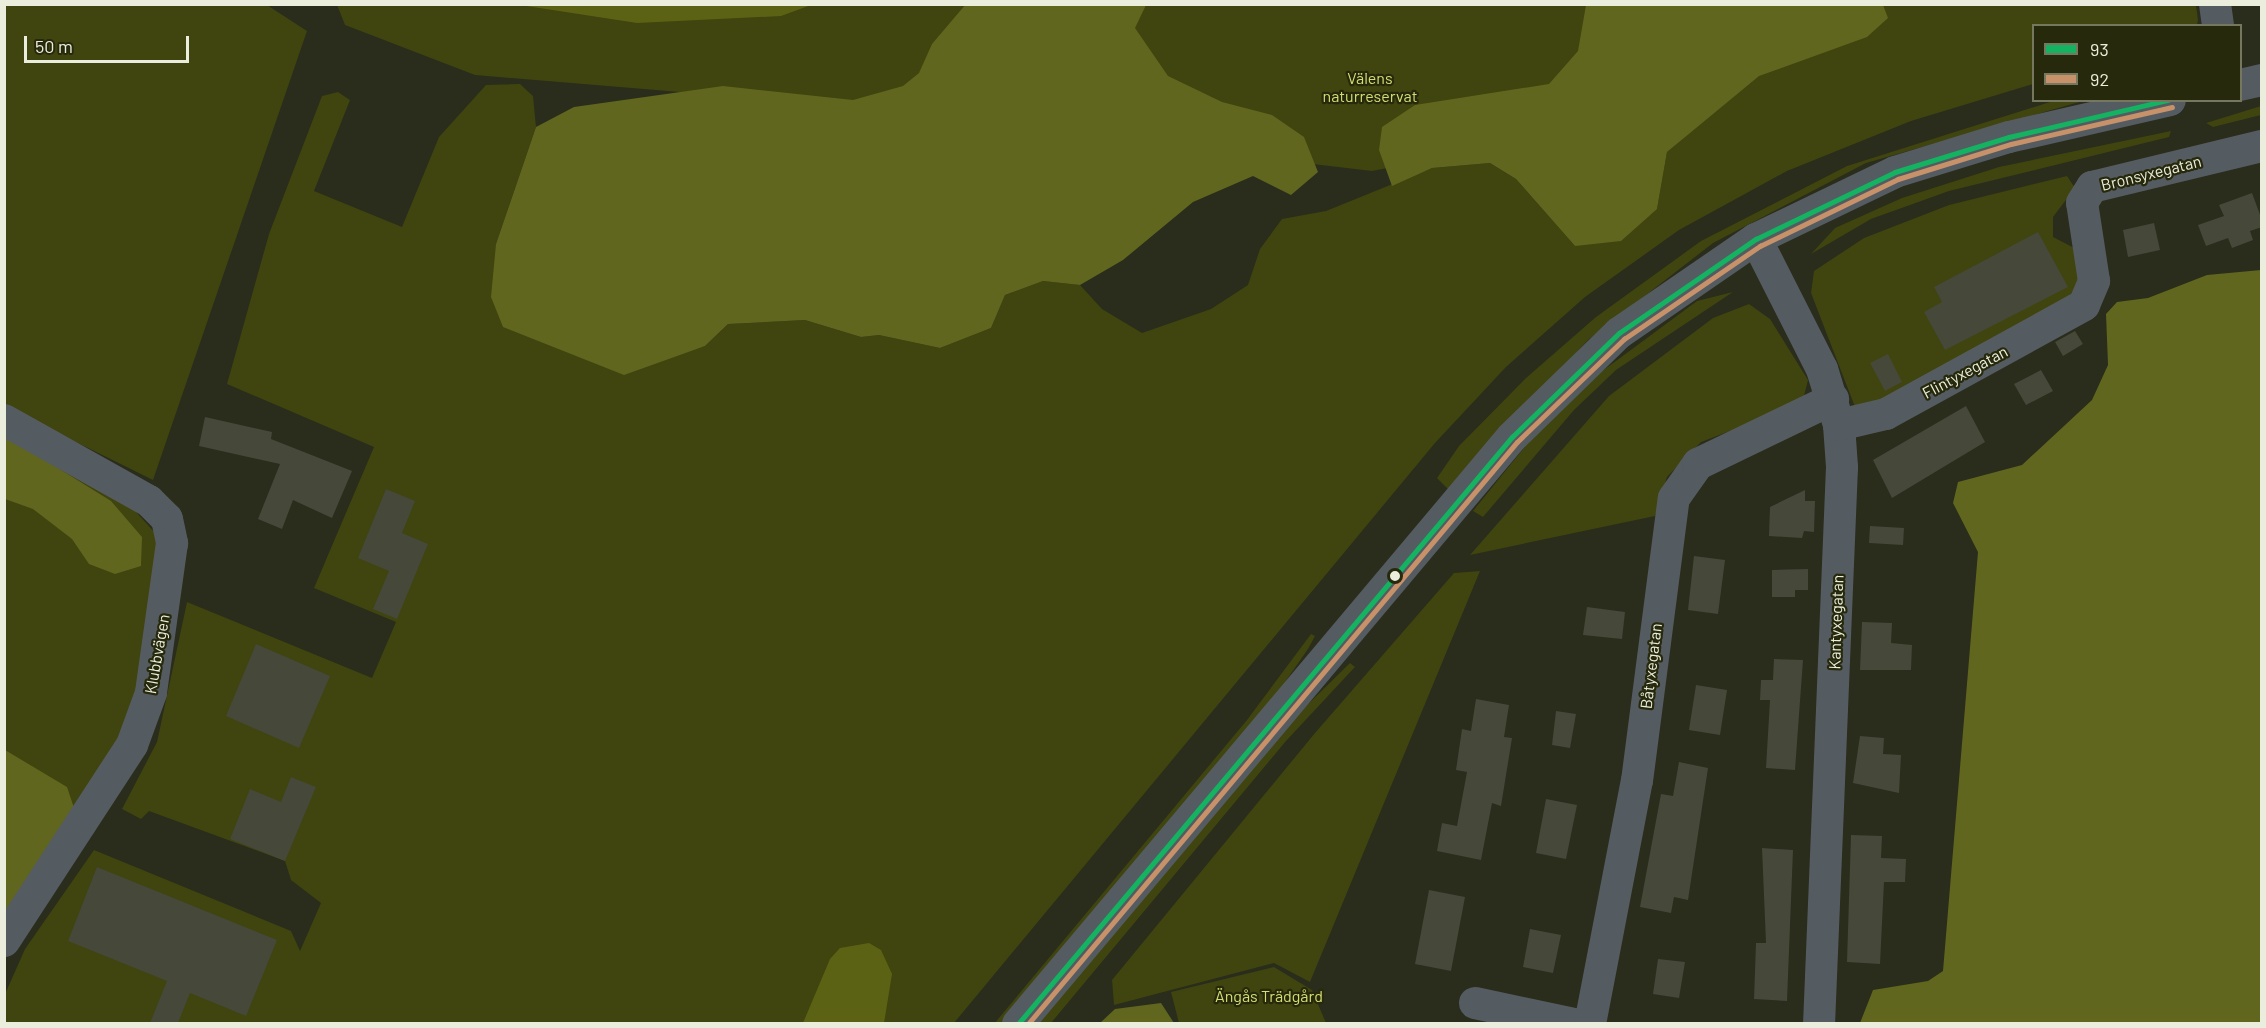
<!DOCTYPE html>
<html>
<head>
<meta charset="utf-8">
<style>
  body { margin:0 }
  #map { position:relative; width:2266px; height:1028px; overflow:hidden; background:#2a2c1c; font-family:Barlow,sans-serif }
  div>[style] { position:absolute }
  .green>* { inset:0; background:#40440e }
  .forest>* { inset:0; background:#60661e }
  .water>* { inset:0; background:#5c6214 }
  .building>* { inset:0; background:#46483a }
  .minor>* { height:32px; margin:-16px; padding:0 16px; transform-origin:16px; border-radius:16px; background:#545c61 }
  .bus-1>* { height:4.5px; margin:-2.25px; padding:0 2.25px; transform-origin:2.25px; border-radius:2.25px; background:#13b361 }
  .bus-2>* { height:4.5px; margin:-2.25px; padding:0 2.25px; transform-origin:2.25px; border-radius:2.25px; background:#c7916a }
  .dots>* { width:16px; height:16px; translate:-50% -50%; box-sizing:border-box; border:3px solid #26290b; border-radius:50% }
  span { translate:-50% -50%; white-space:nowrap; text-align:center; line-height:1.15; -webkit-text-stroke:4.5px #26290b; paint-order:stroke }
  .park-label { font-size:16px; color:#d4de72 }
  .street-label { font-size:16px; color:#eceedd }
  .frame { position:absolute; inset:0; border:6px solid #eceedd; pointer-events:none }
  .legend { position:absolute; left:2032px; top:24px; width:210px; height:78px; box-sizing:border-box; background:#26290b; border:2px solid #75785f; margin:0; padding:8px 10px; list-style:none; font-size:18px; color:#eceedd }
  .legend li { display:flex; align-items:center; gap:12px; height:30px }
  .legend b { width:30px; border:2px solid #75785f }
  .scale { position:absolute; left:24px; top:36px; width:165px; height:27px; box-sizing:border-box; border:3px solid #eceedd; border-top:0; padding-left:8px; font-size:18px; line-height:21px; white-space:nowrap; color:#eceedd; -webkit-text-stroke:4px #26290b; paint-order:stroke }
</style>
</head>
<body>
<div id="map">
  <div class="green">
    <div style="clip-path:polygon(5px 5px,267px 5px,307px 31px,153px 480px,5px 407px)"></div>
    <div style="clip-path:polygon(337px 5px,2196px 5px,2198px 20px,2197px 25px,2034px 26px,2033px 84px,1911px 121px,1787px 171px,1679px 230px,1585px 297px,1506px 367px,1435px 443px,954px 1023px,5px 1024px,5px 994px,25px 949px,94px 850px,291px 931px,300px 951px,321px 903px,291px 880px,285px 861px,149px 811px,141px 819px,122px 809px,157px 742px,187px 602px,372px 678px,396px 622px,314px 588px,374px 447px,227px 384px,269px 234px,322px 96px,338px 92px,350px 100px,314px 191px,402px 227px,439px 137px,486px 85px,520px 84px,533px 96px,536px 127px,496px 244px,676px 355px,705px 346px,728px 324px,805px 320px,861px 337px,879px 335px,940px 348px,991px 328px,1005px 295px,1043px 281px,1080px 285px,1102px 309px,1142px 333px,1211px 309px,1248px 285px,1260px 249px,1282px 219px,1326px 211px,1432px 168px,1490px 163px,1516px 179px,1575px 246px,1657px 209px,1667px 152px,1724px 103px,1372px 171px,728px 96px,475px 75px,345px 25px)"></div>
    <div style="clip-path:polygon(2053px 101px,2083px 101px,1866px 163px,1713px 243px,1588px 340px,1449px 490px,1437px 478px,1459px 446px,1526px 378px,1596px 317px,1701px 241px,1847px 166px)"></div>
    <div style="clip-path:polygon(2261px 106px,2261px 115px,2213px 127px,2206px 123px)"></div>
    <div style="clip-path:polygon(2171px 131px,2169px 137px,1949px 191px,1871px 219px,1811px 254px,1835px 228px,1902px 198px,1999px 167px)"></div>
    <div style="clip-path:polygon(2067px 176px,2075px 188px,2053px 217px,2053px 237px,2082px 252px,2085px 286px,1885px 407px,1855px 407px,1811px 293px,1814px 271px,1864px 238px,1949px 205px)"></div>
    <div style="clip-path:polygon(1733px 292px,1616px 370px,1574px 410px,1483px 517px,1473px 511px,1536px 433px,1597px 375px,1697px 301px)"></div>
    <div style="clip-path:polygon(1749px 304px,1770px 319px,1808px 380px,1802px 404px,1701px 442px,1667px 477px,1655px 516px,1470px 555px,1609px 396px,1713px 318px)"></div>
    <div style="clip-path:polygon(5px 429px,117px 491px,157px 535px,153px 619px,123px 741px,5px 922px)"></div>
    <div style="clip-path:polygon(1480px 571px,1310px 982px,1274px 963px,1114px 1005px,1112px 980px,1315px 733px,1454px 573px)"></div>
    <div style="clip-path:polygon(1311px 634px,1315px 636px,1308px 649px,1274px 698px,1003px 1023px,994px 1024px,1247px 720px)"></div>
    <div style="clip-path:polygon(1350px 663px,1355px 667px,1286px 741px,1051px 1023px,1038px 1024px,1297px 715px)"></div>
    <div style="clip-path:polygon(1274px 967px,1312px 990px,1326px 1023px,1179px 1023px,1171px 992px)"></div>
  </div>
  <div class="forest">
    <div style="clip-path:polygon(966px 4px,1146px 5px,1135px 28px,1168px 76px,1222px 102px,1272px 115px,1304px 137px,1318px 172px,1291px 195px,1253px 176px,1193px 202px,1123px 260px,1080px 285px,1043px 281px,1005px 295px,991px 328px,940px 348px,879px 335px,861px 337px,805px 320px,728px 324px,705px 346px,624px 375px,503px 327px,491px 297px,496px 244px,536px 127px,574px 107px,723px 86px,853px 100px,903px 86px,919px 73px,932px 44px)"></div>
    <div style="clip-path:polygon(1883px 5px,1888px 18px,1867px 37px,1759px 76px,1667px 152px,1657px 209px,1621px 241px,1575px 246px,1516px 179px,1490px 163px,1432px 168px,1392px 186px,1379px 150px,1382px 127px,1415px 105px,1549px 84px,1578px 51px,1586px 5px)"></div>
    <div style="clip-path:polygon(2261px 270px,2261px 1023px,1860px 1023px,1873px 990px,1928px 981px,1943px 971px,1978px 552px,1953px 503px,1958px 482px,2022px 465px,2092px 400px,2108px 365px,2106px 314px,2117px 302px,2148px 298px,2207px 275px)"></div>
    <div style="clip-path:polygon(5px 435px,111px 501px,142px 537px,141px 566px,115px 574px,89px 564px,72px 539px,33px 509px,5px 499px)"></div>
    <div style="clip-path:polygon(5px 750px,67px 787px,74px 808px,5px 913px)"></div>
    <div style="clip-path:polygon(1161px 1003px,1174px 1023px,1100px 1023px,1115px 1009px)"></div>
  </div>
  <div class="water">
    <div style="clip-path:polygon(520px 5px,811px 5px,781px 16px,637px 23px)"></div>
    <div style="clip-path:polygon(869px 943px,881px 950px,892px 974px,884px 1023px,803px 1023px,830px 959px,840px 948px)"></div>
  </div>
  <div class="building">
    <div style="clip-path:polygon(2252px 193px,2262px 220px,2262px 227px,2250px 231px,2253px 240px,2232px 248px,2228px 238px,2206px 246px,2198px 225px,2224px 216px,2219px 205px)"></div>
    <div style="clip-path:polygon(2154px 223px,2160px 250px,2128px 257px,2123px 230px)"></div>
    <div style="clip-path:polygon(2038px 232px,2068px 287px,1945px 350px,1924px 312px,1942px 302px,1934px 287px)"></div>
    <div style="clip-path:polygon(2075px 331px,2083px 344px,2063px 356px,2055px 342px)"></div>
    <div style="clip-path:polygon(1888px 354px,1902px 382px,1885px 391px,1870px 363px)"></div>
    <div style="clip-path:polygon(2041px 370px,2053px 391px,2026px 405px,2014px 384px)"></div>
    <div style="clip-path:polygon(1966px 406px,1985px 442px,1892px 498px,1873px 460px)"></div>
    <div style="clip-path:polygon(205px 417px,272px 432px,271px 439px,352px 471px,332px 518px,293px 500px,282px 529px,258px 519px,280px 464px,199px 446px)"></div>
    <div style="clip-path:polygon(386px 489px,415px 501px,402px 533px,428px 544px,397px 619px,373px 609px,389px 571px,358px 558px)"></div>
    <div style="clip-path:polygon(1805px 490px,1805px 501px,1815px 501px,1814px 532px,1804px 531px,1802px 538px,1769px 536px,1770px 507px)"></div>
    <div style="clip-path:polygon(1870px 526px,1904px 528px,1903px 545px,1869px 543px)"></div>
    <div style="clip-path:polygon(1694px 556px,1725px 560px,1718px 614px,1688px 610px)"></div>
    <div style="clip-path:polygon(1808px 569px,1808px 590px,1795px 590px,1795px 597px,1772px 597px,1772px 570px)"></div>
    <div style="clip-path:polygon(1587px 607px,1625px 612px,1622px 639px,1583px 635px)"></div>
    <div style="clip-path:polygon(1862px 622px,1892px 623px,1891px 643px,1912px 645px,1911px 670px,1860px 670px)"></div>
    <div style="clip-path:polygon(256px 644px,330px 676px,299px 748px,226px 716px)"></div>
    <div style="clip-path:polygon(1774px 659px,1803px 660px,1795px 770px,1766px 768px,1770px 700px,1760px 700px,1761px 680px,1773px 680px)"></div>
    <div style="clip-path:polygon(1696px 685px,1727px 690px,1720px 735px,1689px 730px)"></div>
    <div style="clip-path:polygon(1476px 699px,1509px 705px,1504px 737px,1512px 738px,1501px 806px,1492px 803px,1481px 860px,1437px 851px,1442px 823px,1457px 826px,1467px 772px,1456px 770px,1462px 729px,1471px 731px)"></div>
    <div style="clip-path:polygon(1556px 711px,1576px 714px,1570px 748px,1552px 745px)"></div>
    <div style="clip-path:polygon(1860px 736px,1884px 738px,1883px 754px,1901px 755px,1899px 793px,1853px 783px)"></div>
    <div style="clip-path:polygon(1679px 762px,1708px 768px,1688px 900px,1674px 897px,1671px 913px,1640px 907px,1661px 794px,1673px 796px)"></div>
    <div style="clip-path:polygon(291px 777px,316px 787px,285px 861px,230px 839px,250px 789px,281px 802px)"></div>
    <div style="clip-path:polygon(1546px 799px,1577px 805px,1566px 859px,1536px 853px)"></div>
    <div style="clip-path:polygon(1851px 835px,1882px 836px,1881px 858px,1906px 859px,1905px 882px,1884px 882px,1880px 964px,1847px 962px)"></div>
    <div style="clip-path:polygon(1762px 848px,1793px 850px,1787px 1001px,1754px 999px,1756px 943px,1766px 943px)"></div>
    <div style="clip-path:polygon(97px 867px,277px 940px,246px 1016px,190px 993px,178px 1023px,150px 1023px,167px 981px,68px 941px)"></div>
    <div style="clip-path:polygon(1429px 890px,1465px 897px,1451px 971px,1415px 964px)"></div>
    <div style="clip-path:polygon(1530px 929px,1561px 935px,1553px 973px,1523px 967px)"></div>
    <div style="clip-path:polygon(1658px 959px,1685px 962px,1679px 998px,1653px 994px)"></div>
  </div>
  <div class="minor">
    <div style="left:2215px;top:4px;width:22px;rotate:82deg"></div>
    <div style="left:2240px;top:85px;width:23px;rotate:-13deg"></div>
    <div style="left:1756px;top:239px;width:146px;rotate:63.1deg"></div>
    <div style="left:1822px;top:369px;width:59px;rotate:73.1deg"></div>
    <div style="left:1839px;top:425px;width:42px;rotate:85.9deg"></div>
    <div style="left:1842px;top:467px;width:557px;rotate:92.36deg"></div>
    <div style="left:4px;top:420px;width:166px;rotate:29.2deg"></div>
    <div style="left:149px;top:501px;width:25px;rotate:45deg"></div>
    <div style="left:167px;top:519px;width:25px;rotate:78deg"></div>
    <div style="left:172px;top:543px;width:151px;rotate:98deg"></div>
    <div style="left:151px;top:693px;width:55px;rotate:110.1deg"></div>
    <div style="left:132px;top:745px;width:234px;rotate:123.1deg"></div>
    <div style="left:1839px;top:425px;width:48px;rotate:-13.2deg"></div>
    <div style="left:1886px;top:414px;width:226px;rotate:-28.8deg"></div>
    <div style="left:2084px;top:305px;width:26px;rotate:-67deg"></div>
    <div style="left:2094px;top:281px;width:79px;rotate:-98.7deg"></div>
    <div style="left:2082px;top:203px;width:19px;rotate:-58deg"></div>
    <div style="left:2092px;top:187px;width:175px;rotate:-13.6deg"></div>
    <div style="left:1475px;top:1003px;width:101px;rotate:12deg"></div>
    <div style="left:1018px;top:1024px;width:767px;rotate:-49.92deg"></div>
    <div style="left:1512px;top:437px;width:149px;rotate:-44.2deg"></div>
    <div style="left:1619px;top:333px;width:166px;rotate:-34.5deg"></div>
    <div style="left:1756px;top:239px;width:154px;rotate:-25.7deg"></div>
    <div style="left:1895px;top:172px;width:119px;rotate:-17.1deg"></div>
    <div style="left:2009px;top:137px;width:165px;rotate:-12.9deg"></div>
    <div style="left:1590px;top:1024px;width:248px;rotate:-79.1deg"></div>
    <div style="left:1637px;top:781px;width:285px;rotate:-82.6deg"></div>
    <div style="left:1674px;top:498px;width:42px;rotate:-54.8deg"></div>
    <div style="left:1698px;top:464px;width:150px;rotate:-25.7deg"></div>
  </div>
  <div class="bus-1">
    <div style="left:1018px;top:1024px;width:767px;rotate:-49.92deg"></div>
    <div style="left:1512px;top:437px;width:149px;rotate:-44.2deg"></div>
    <div style="left:1619px;top:333px;width:166px;rotate:-34.5deg"></div>
    <div style="left:1756px;top:239px;width:154px;rotate:-25.7deg"></div>
    <div style="left:1895px;top:172px;width:119px;rotate:-17.1deg"></div>
    <div style="left:2009px;top:137px;width:163px;rotate:-13.1deg"></div>
  </div>
  <div class="bus-2">
    <div style="left:1028px;top:1024px;width:760px;rotate:-49.96deg"></div>
    <div style="left:1517px;top:442px;width:149px;rotate:-43.9deg"></div>
    <div style="left:1624px;top:339px;width:165px;rotate:-34.4deg"></div>
    <div style="left:1760px;top:246px;width:153px;rotate:-25.9deg"></div>
    <div style="left:1898px;top:179px;width:118px;rotate:-17.2deg"></div>
    <div style="left:2011px;top:144px;width:165px;rotate:-12.9deg"></div>
  </div>
  <div class="dots">
    <div style="left:1395px;top:576px;background:#eceedd"></div>
  </div>
  <div class="park-label">
    <span style="left:1370px;top:87px">Välens<br>naturreservat</span>
    <span style="left:1269px;top:996px">Ängås Trädgård</span>
  </div>
  <div class="street-label">
    <span style="left:2151px;top:173px;rotate:-14deg">Bronsyxegatan</span>
    <span style="left:1965px;top:372px;rotate:-28deg">Flintyxegatan</span>
    <span style="left:1836px;top:622px;rotate:-88deg">Kantyxegatan</span>
    <span style="left:157px;top:654px;rotate:-80deg">Klubbvägen</span>
    <span style="left:1651px;top:666px;rotate:-83deg">Båtyxegatan</span>
  </div>
  <div class="frame"></div>
  <ul class="legend">
  <li><b style="height:8px;background:#13b361"></b>93</li>
  <li><b style="height:8px;background:#c7916a"></b>92</li>
  </ul>
  <div class="scale">50 m</div>
</div>
</body>
</html>
